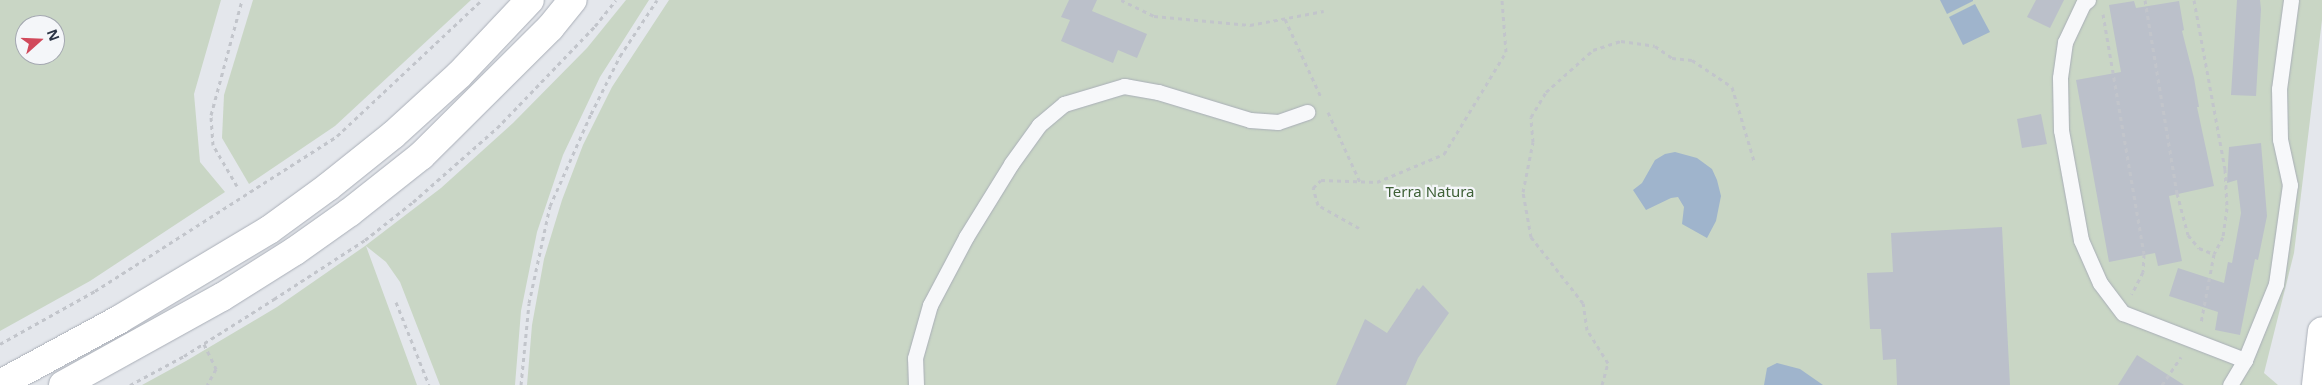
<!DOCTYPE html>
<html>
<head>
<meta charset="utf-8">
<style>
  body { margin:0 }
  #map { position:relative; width:2322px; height:385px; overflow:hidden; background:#e4e7ec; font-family:"Noto Sans",sans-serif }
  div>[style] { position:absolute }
  .green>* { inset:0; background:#c9d6c5 }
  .water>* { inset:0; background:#9fb4cc }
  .building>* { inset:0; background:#bbc0ca }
  .path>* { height:3px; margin-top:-1.5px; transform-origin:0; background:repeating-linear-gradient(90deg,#c2c5cb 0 4px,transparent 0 8px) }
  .roads { filter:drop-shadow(0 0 1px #a9aeb7) drop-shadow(0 0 1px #a9aeb7) }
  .lane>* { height:15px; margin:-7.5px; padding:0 7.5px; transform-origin:7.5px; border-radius:7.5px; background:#f7f8fa }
  .secondary>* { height:28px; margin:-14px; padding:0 14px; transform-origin:14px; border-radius:14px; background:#fff }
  span { translate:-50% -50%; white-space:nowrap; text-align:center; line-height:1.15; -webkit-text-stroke:4.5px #f4f6f9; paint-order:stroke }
  .park-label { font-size:15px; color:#3f6138 }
  .north { position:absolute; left:15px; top:15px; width:50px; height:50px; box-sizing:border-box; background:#f4f6f9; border:1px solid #a4a8b1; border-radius:50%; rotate:70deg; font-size:14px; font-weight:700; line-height:20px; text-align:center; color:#2b3445 }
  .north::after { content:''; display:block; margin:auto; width:18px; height:22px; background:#d1495b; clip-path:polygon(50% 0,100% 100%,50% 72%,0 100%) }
</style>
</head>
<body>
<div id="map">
  <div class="green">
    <div style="clip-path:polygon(evenodd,0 0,221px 0,194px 94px,200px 162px,225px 192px,90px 281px,0 331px,0 0,25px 25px,55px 25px,55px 55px,25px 55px,25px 25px)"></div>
    <div style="clip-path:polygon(253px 0,471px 0,335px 126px,249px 184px,222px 138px,224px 95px)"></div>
    <div style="clip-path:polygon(626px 0,649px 0,600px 77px,563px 155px,537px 232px,521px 311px,515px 385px,440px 385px,400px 282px,386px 262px,366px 246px,417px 385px,142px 385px,186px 361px,277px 307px,365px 246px,441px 188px,513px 123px,587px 48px)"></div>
    <div style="clip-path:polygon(669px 0,2322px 0,2322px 20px,2294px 253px,2264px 373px,2278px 385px,527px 385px,532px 325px,544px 259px,562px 200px,583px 145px,612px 87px)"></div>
  </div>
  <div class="water">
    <div style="clip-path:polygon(1940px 0,1973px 0,1973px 1px,1947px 14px)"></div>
    <div style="clip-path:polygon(1975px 4px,1990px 32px,1963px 45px,1949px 17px)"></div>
    <div style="clip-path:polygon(1675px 152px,1697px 158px,1712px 169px,1717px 180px,1721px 196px,1716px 221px,1707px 238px,1682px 224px,1684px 207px,1678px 197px,1671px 198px,1646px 210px,1633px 190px,1642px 183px,1655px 160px,1665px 154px)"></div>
    <div style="clip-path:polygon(1777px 363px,1800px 369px,1823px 385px,1764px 385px,1767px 368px)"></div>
  </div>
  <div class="building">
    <div style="clip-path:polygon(1069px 0,1097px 0,1092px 11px,1147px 34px,1137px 58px,1118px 50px,1113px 63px,1061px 41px,1070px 20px,1061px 17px)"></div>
    <div style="clip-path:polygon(2036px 0,2064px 0,2050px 28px,2027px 17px)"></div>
    <div style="clip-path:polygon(2237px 0,2260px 0,2261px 9px,2256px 96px,2231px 95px)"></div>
    <div style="clip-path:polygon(2134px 1px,2136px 8px,2179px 1px,2184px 30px,2182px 31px,2194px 78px,2199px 107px,2197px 107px,2214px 186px,2169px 196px,2182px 261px,2158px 266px,2155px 253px,2109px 262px,2076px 80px,2121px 72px,2109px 5px)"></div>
    <div style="clip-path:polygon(2041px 114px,2047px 144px,2022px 148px,2017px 119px)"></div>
    <div style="clip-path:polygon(2261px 143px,2267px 216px,2258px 260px,2255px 259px,2240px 335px,2215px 330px,2218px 312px,2169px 296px,2178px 268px,2224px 283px,2228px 262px,2232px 263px,2241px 213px,2237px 180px,2227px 183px,2229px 147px)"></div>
    <div style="clip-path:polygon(2002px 227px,2010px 385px,1897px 385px,1896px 359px,1883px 360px,1881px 329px,1870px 329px,1867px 273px,1893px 272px,1891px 233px)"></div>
    <div style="clip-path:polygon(1423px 285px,1449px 313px,1418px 358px,1406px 385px,1336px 385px,1365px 319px,1387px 333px,1417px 288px,1419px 290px)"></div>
    <div style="clip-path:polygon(2137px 355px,2184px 385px,2118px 385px)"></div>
  </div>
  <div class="path">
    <div style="left:1121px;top:0;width:37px;rotate:26deg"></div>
    <div style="left:1154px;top:16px;width:96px;rotate:5.4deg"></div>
    <div style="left:1250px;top:25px;width:75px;rotate:-10.7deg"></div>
    <div style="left:2145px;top:0;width:196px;rotate:80.6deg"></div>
    <div style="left:2177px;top:193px;width:43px;rotate:75.3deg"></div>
    <div style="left:2188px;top:235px;width:17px;rotate:50deg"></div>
    <div style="left:2199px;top:248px;width:16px;rotate:22deg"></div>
    <div style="left:2214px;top:254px;width:70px;rotate:100.7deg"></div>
    <div style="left:2194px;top:0;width:172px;rotate:79.6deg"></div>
    <div style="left:2225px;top:169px;width:39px;rotate:87deg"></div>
    <div style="left:2227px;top:208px;width:29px;rotate:98deg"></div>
    <div style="left:2223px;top:237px;width:19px;rotate:118deg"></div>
    <div style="left:2103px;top:14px;width:243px;rotate:80.3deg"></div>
    <div style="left:2144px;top:254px;width:18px;rotate:93deg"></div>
    <div style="left:2143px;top:272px;width:25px;rotate:117deg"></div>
    <div style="left:1285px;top:19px;width:86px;rotate:65.2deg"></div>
    <div style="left:1328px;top:112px;width:77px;rotate:65.4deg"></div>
    <div style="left:237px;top:186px;width:48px;rotate:-120.3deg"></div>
    <div style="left:213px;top:145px;width:30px;rotate:-94deg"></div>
    <div style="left:211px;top:115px;width:119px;rotate:-74.9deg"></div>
    <div style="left:1359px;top:228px;width:47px;rotate:-150.7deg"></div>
    <div style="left:1318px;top:205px;width:18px;rotate:-106deg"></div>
    <div style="left:1313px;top:188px;width:11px;rotate:-45deg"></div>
    <div style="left:1321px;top:180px;width:56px;rotate:2deg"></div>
    <div style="left:1377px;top:182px;width:73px;rotate:-22.7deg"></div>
    <div style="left:1444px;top:154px;width:119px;rotate:-58.7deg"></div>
    <div style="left:1506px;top:52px;width:52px;rotate:-94.4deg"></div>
    <div style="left:396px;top:302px;width:89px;rotate:68.3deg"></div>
    <div style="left:0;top:344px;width:109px;rotate:-29.2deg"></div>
    <div style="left:95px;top:291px;width:287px;rotate:-32.6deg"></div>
    <div style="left:337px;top:136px;width:199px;rotate:-43.2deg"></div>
    <div style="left:204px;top:344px;width:28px;rotate:64deg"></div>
    <div style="left:216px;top:369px;width:18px;rotate:119deg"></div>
    <div style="left:130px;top:385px;width:61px;rotate:-28.2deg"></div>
    <div style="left:184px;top:356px;width:107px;rotate:-32.3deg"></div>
    <div style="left:274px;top:299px;width:108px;rotate:-33deg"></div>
    <div style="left:365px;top:240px;width:61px;rotate:-38.4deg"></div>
    <div style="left:413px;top:202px;width:112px;rotate:-41.4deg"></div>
    <div style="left:497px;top:128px;width:141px;rotate:-46.1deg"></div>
    <div style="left:595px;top:26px;width:33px;rotate:-51deg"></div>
    <div style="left:521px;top:385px;width:82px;rotate:-84.4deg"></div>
    <div style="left:529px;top:303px;width:99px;rotate:-77.8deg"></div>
    <div style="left:550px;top:206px;width:101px;rotate:-66deg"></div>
    <div style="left:591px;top:114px;width:65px;rotate:-63.4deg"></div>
    <div style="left:620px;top:56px;width:67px;rotate:-56.5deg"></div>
    <div style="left:1602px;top:385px;width:23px;rotate:-75deg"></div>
    <div style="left:1608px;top:363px;width:39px;rotate:-122deg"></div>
    <div style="left:1587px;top:330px;width:27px;rotate:-98deg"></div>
    <div style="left:1583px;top:303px;width:84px;rotate:-128.2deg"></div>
    <div style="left:1531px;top:237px;width:46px;rotate:-100.1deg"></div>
    <div style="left:1523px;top:192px;width:51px;rotate:-78.7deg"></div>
    <div style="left:1533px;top:142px;width:25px;rotate:-95deg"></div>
    <div style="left:1531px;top:117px;width:29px;rotate:-59deg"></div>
    <div style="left:1546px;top:92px;width:63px;rotate:-41.8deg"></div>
    <div style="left:1593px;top:50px;width:29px;rotate:-18deg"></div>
    <div style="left:1621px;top:41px;width:34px;rotate:8deg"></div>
    <div style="left:1655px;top:46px;width:21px;rotate:35deg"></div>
    <div style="left:1672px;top:58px;width:20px;rotate:6deg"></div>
    <div style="left:1692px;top:60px;width:48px;rotate:34deg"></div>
    <div style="left:1732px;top:87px;width:77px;rotate:73.4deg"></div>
    <div style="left:2162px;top:385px;width:34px;rotate:-56deg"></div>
  </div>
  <div class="roads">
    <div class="lane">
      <div style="left:2088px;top:0;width:6px;rotate:141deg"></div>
      <div style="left:2083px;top:4px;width:42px;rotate:115.3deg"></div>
      <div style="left:2065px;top:42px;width:36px;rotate:98deg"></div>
      <div style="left:2060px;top:78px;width:52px;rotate:88.9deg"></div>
      <div style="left:2061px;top:130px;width:112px;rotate:79.7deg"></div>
      <div style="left:2081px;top:240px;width:47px;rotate:66.2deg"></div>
      <div style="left:2100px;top:283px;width:38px;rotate:53deg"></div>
      <div style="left:2123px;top:313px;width:131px;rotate:21.1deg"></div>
      <div style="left:916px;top:385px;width:27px;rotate:-92deg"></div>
      <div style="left:915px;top:358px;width:55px;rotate:-74.2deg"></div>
      <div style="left:930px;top:305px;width:77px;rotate:-62.1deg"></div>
      <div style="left:966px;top:237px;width:86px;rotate:-58.3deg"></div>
      <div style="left:1011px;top:164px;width:48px;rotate:-54.3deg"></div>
      <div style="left:1039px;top:125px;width:33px;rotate:-40deg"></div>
      <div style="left:1064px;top:104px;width:63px;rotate:-16.7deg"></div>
      <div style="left:1124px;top:86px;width:35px;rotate:10deg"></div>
      <div style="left:1158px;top:92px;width:96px;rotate:16.9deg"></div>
      <div style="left:1250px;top:120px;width:28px;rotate:4deg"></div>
      <div style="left:1278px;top:122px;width:31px;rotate:-19deg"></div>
      <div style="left:2230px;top:385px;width:29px;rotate:-59deg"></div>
      <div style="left:2245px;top:360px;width:82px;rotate:-67.8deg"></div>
      <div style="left:2276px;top:284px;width:100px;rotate:-82deg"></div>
      <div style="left:2290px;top:185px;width:47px;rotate:-102.3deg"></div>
      <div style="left:2280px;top:139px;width:50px;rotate:-91.1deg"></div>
      <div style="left:2279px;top:89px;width:90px;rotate:-82.3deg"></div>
    </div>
    <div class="secondary">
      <div style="left:0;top:384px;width:136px;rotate:-28.4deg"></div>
      <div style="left:120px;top:319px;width:174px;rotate:-30.9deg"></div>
      <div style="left:269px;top:230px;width:73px;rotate:-36.1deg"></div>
      <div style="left:328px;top:187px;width:83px;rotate:-38.7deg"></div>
      <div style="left:393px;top:135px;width:89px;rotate:-42.3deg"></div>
      <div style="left:459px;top:75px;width:103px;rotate:-46.6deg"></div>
      <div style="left:63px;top:385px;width:182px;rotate:-29deg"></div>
      <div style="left:222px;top:297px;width:86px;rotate:-32.2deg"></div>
      <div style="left:295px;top:251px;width:67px;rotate:-35.3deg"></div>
      <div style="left:350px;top:212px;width:90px;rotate:-38.3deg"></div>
      <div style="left:421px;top:156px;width:182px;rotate:-44.8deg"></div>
      <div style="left:550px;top:28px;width:36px;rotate:-51deg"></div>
      <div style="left:2316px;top:385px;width:54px;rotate:-83.7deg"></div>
    </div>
  </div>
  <div class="park-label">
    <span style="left:1430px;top:192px">Terra Natura</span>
  </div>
  <div class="north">N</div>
</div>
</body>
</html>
